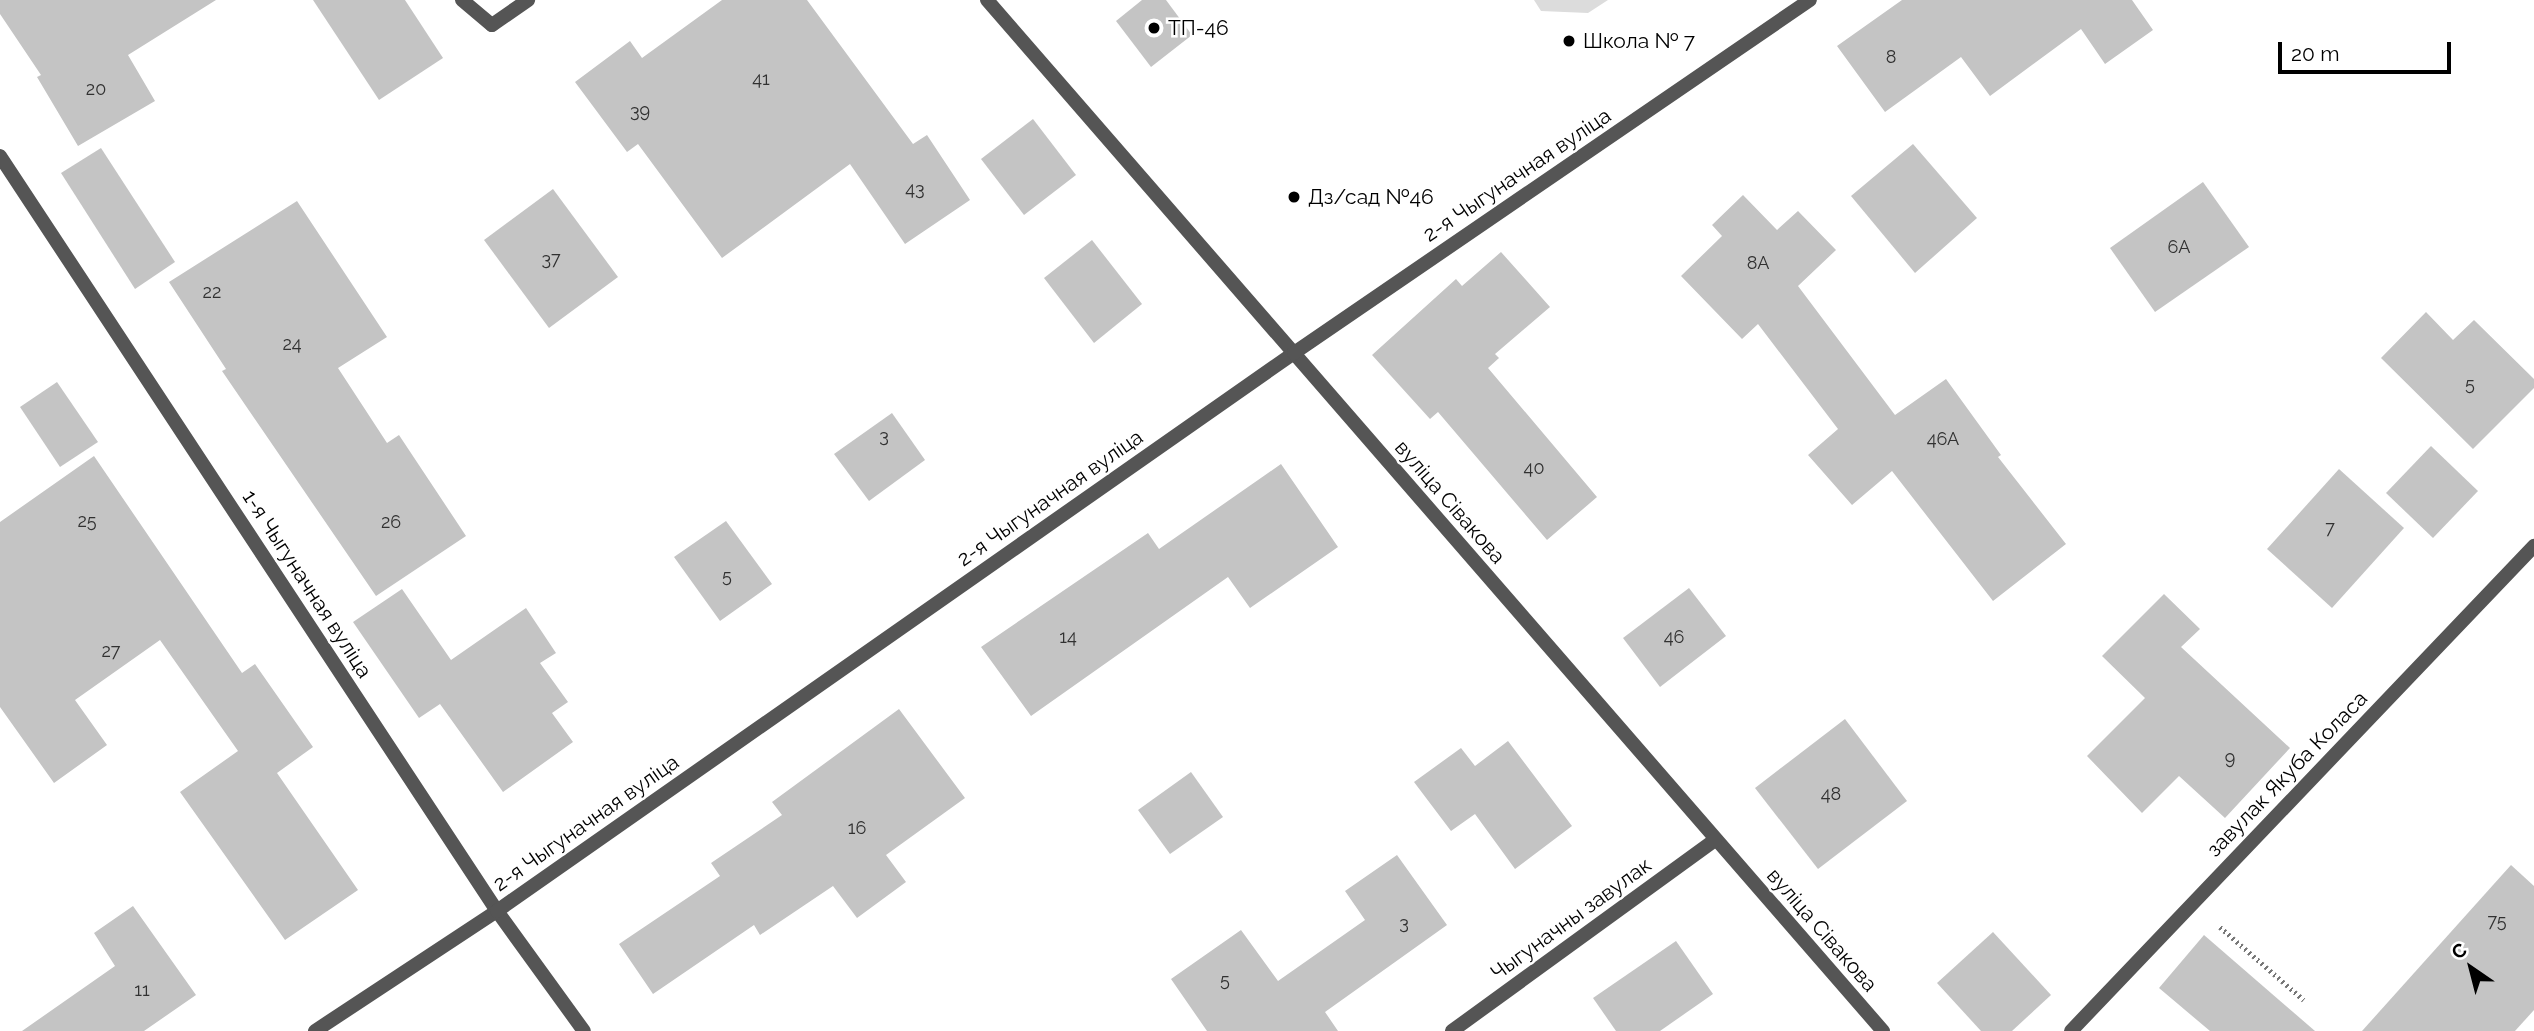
<!DOCTYPE html>
<html>
<head>
<meta charset="utf-8">
<style>
  body { margin:0 }
  #map { position:relative; width:2534px; height:1031px; overflow:hidden; background:#fff; font-family:Raleway,sans-serif }
  div>[style] { position:absolute }
  .green>* { inset:0; background:#dcdcdc }
  .building>* { inset:0; background:#c4c4c4 }
  .path>* { height:4.5px; margin-top:-2.25px; transform-origin:0; background:repeating-linear-gradient(90deg,#777 0 2px,transparent 0 5.5px) }
  .lane>* { height:14px; margin:-7px; padding:0 7px; transform-origin:7px; border-radius:7px; background:#555 }
  .street>* { height:14px; margin:-7px; padding:0 7px; transform-origin:7px; border-radius:7px; background:#555 }
  .dots>* { width:19px; height:19px; translate:-50% -50%; box-sizing:border-box; border:4px solid #fff; border-radius:50% }
  span { translate:-50% -50%; white-space:nowrap; text-align:center; line-height:1.15; -webkit-text-stroke:5px #fff; paint-order:stroke }
  .number-label { font-size:18px; color:#313131 }
  .number-label span { -webkit-text-stroke-width:0 }
  .poi-label { font-size:21px; color:#000 }
  .left { translate:0 -50%; text-align:left }
  .street-label { font-size:21px; color:#000 }
  .north { position:absolute; left:2436px; top:933px; width:70px; height:70px; -webkit-text-stroke:5px #fff; paint-order:stroke; rotate:325deg; font-size:19px; font-weight:700; line-height:28px; text-align:center; color:#000 }
  .north::after { content:''; display:block; margin:auto; width:24px; height:32px; background:#000; clip-path:polygon(50% 0,100% 100%,50% 72%,0 100%) }
  .scale { position:absolute; left:2278px; top:42px; width:173px; height:32px; box-sizing:border-box; border:4px solid #000; border-top:0; padding-left:9px; font-size:21px; line-height:24px; white-space:nowrap; color:#000; -webkit-text-stroke:5px #fff; paint-order:stroke }
</style>
</head>
<body>
<div id="map">
  <div class="green">
    <div style="clip-path:polygon(1534px 0,1608px 0,1588px 13px,1541px 11px)"></div>
  </div>
  <div class="building">
    <div style="clip-path:polygon(0 0,216px 0,128px 55px,155px 101px,78px 146px,37px 77px,41px 75px,0 14px)"></div>
    <div style="clip-path:polygon(313px 0,405px 0,443px 58px,379px 100px)"></div>
    <div style="clip-path:polygon(722px 0,807px 0,913px 144px,927px 135px,970px 200px,905px 244px,850px 164px,722px 258px,638px 144px,627px 152px,575px 82px,630px 41px,642px 58px)"></div>
    <div style="clip-path:polygon(1142px 0,1166px 0,1192px 35px,1151px 67px,1116px 21px)"></div>
    <div style="clip-path:polygon(1902px 0,2132px 0,2153px 30px,2105px 64px,2081px 29px,1990px 96px,1961px 57px,1885px 112px,1837px 46px)"></div>
    <div style="clip-path:polygon(1033px 119px,1076px 175px,1024px 215px,981px 159px)"></div>
    <div style="clip-path:polygon(1913px 144px,1977px 218px,1915px 273px,1851px 196px)"></div>
    <div style="clip-path:polygon(101px 148px,175px 262px,135px 289px,61px 173px)"></div>
    <div style="clip-path:polygon(2203px 182px,2249px 247px,2155px 312px,2110px 248px)"></div>
    <div style="clip-path:polygon(553px 189px,618px 277px,549px 328px,484px 240px)"></div>
    <div style="clip-path:polygon(1743px 195px,1777px 230px,1798px 211px,1836px 250px,1798px 286px,1895px 415px,1946px 379px,2001px 455px,1998px 457px,2066px 544px,1993px 601px,1892px 471px,1852px 505px,1808px 455px,1838px 429px,1758px 324px,1742px 339px,1681px 276px,1722px 236px,1712px 225px)"></div>
    <div style="clip-path:polygon(297px 201px,387px 337px,338px 368px,387px 443px,399px 435px,466px 536px,376px 596px,222px 371px,226px 369px,169px 282px)"></div>
    <div style="clip-path:polygon(1092px 240px,1142px 304px,1094px 343px,1044px 278px)"></div>
    <div style="clip-path:polygon(1501px 252px,1550px 307px,1495px 354px,1499px 358px,1488px 368px,1597px 497px,1547px 540px,1438px 412px,1430px 419px,1372px 355px,1456px 279px,1462px 286px)"></div>
    <div style="clip-path:polygon(2426px 312px,2453px 340px,2474px 320px,2534px 379px,2534px 388px,2473px 449px,2381px 358px)"></div>
    <div style="clip-path:polygon(57px 382px,98px 442px,60px 467px,20px 407px)"></div>
    <div style="clip-path:polygon(892px 413px,925px 460px,869px 501px,834px 454px)"></div>
    <div style="clip-path:polygon(2431px 446px,2478px 491px,2433px 538px,2386px 493px)"></div>
    <div style="clip-path:polygon(94px 456px,242px 673px,255px 664px,313px 747px,277px 773px,358px 890px,285px 940px,180px 792px,238px 751px,160px 640px,75px 700px,107px 745px,54px 783px,0 707px,0 522px)"></div>
    <div style="clip-path:polygon(1281px 464px,1338px 547px,1250px 608px,1228px 577px,1031px 716px,981px 647px,1148px 533px,1159px 549px)"></div>
    <div style="clip-path:polygon(2339px 469px,2404px 528px,2332px 608px,2267px 549px)"></div>
    <div style="clip-path:polygon(726px 521px,772px 584px,720px 621px,674px 557px)"></div>
    <div style="clip-path:polygon(1689px 588px,1726px 636px,1660px 687px,1623px 638px)"></div>
    <div style="clip-path:polygon(402px 589px,451px 660px,526px 608px,556px 653px,540px 663px,568px 702px,552px 713px,573px 742px,503px 792px,440px 704px,419px 718px,353px 622px)"></div>
    <div style="clip-path:polygon(2164px 594px,2200px 629px,2181px 647px,2290px 748px,2225px 818px,2179px 776px,2142px 813px,2087px 756px,2145px 698px,2102px 656px)"></div>
    <div style="clip-path:polygon(899px 709px,965px 798px,886px 855px,906px 882px,857px 918px,833px 886px,760px 935px,754px 925px,653px 994px,619px 944px,720px 876px,711px 863px,782px 815px,772px 802px)"></div>
    <div style="clip-path:polygon(1845px 719px,1907px 801px,1818px 869px,1755px 788px)"></div>
    <div style="clip-path:polygon(1508px 741px,1572px 826px,1515px 869px,1475px 814px,1451px 831px,1414px 782px,1461px 748px,1475px 766px)"></div>
    <div style="clip-path:polygon(1191px 772px,1223px 817px,1170px 854px,1138px 810px)"></div>
    <div style="clip-path:polygon(1397px 855px,1447px 925px,1325px 1012px,1338px 1031px,1207px 1031px,1171px 979px,1241px 930px,1278px 981px,1365px 920px,1345px 891px)"></div>
    <div style="clip-path:polygon(2511px 865px,2534px 886px,2534px 1010px,2515px 1031px,2362px 1031px)"></div>
    <div style="clip-path:polygon(133px 906px,196px 995px,144px 1031px,22px 1031px,115px 966px,94px 933px)"></div>
    <div style="clip-path:polygon(1993px 932px,2051px 995px,2012px 1031px,1981px 1031px,1937px 983px)"></div>
    <div style="clip-path:polygon(2204px 935px,2315px 1031px,2210px 1031px,2159px 988px)"></div>
    <div style="clip-path:polygon(1676px 941px,1713px 994px,1660px 1031px,1616px 1031px,1593px 998px)"></div>
  </div>
  <div class="path">
    <div style="left:2220px;top:927px;width:111px;rotate:41deg"></div>
  </div>
  <div class="lane">
    <div style="left:462px;top:0;width:39px;rotate:40deg"></div>
    <div style="left:492px;top:25px;width:44px;rotate:-34.8deg"></div>
  </div>
  <div class="street">
    <div style="left:987px;top:0;width:1366px;rotate:49.01deg"></div>
    <div style="left:0;top:156px;width:904px;rotate:56.64deg"></div>
    <div style="left:497px;top:911px;width:148px;rotate:54.1deg"></div>
    <div style="left:315px;top:1031px;width:218px;rotate:-33.4deg"></div>
    <div style="left:497px;top:911px;width:973px;rotate:-35deg"></div>
    <div style="left:1294px;top:353px;width:625px;rotate:-34.38deg"></div>
    <div style="left:1452px;top:1031px;width:325px;rotate:-36deg"></div>
    <div style="left:2071px;top:1031px;width:671px;rotate:-46.33deg"></div>
  </div>
  <div class="dots">
    <div style="left:1154px;top:28px;background:#000"></div>
    <div style="left:1569px;top:41px;background:#000"></div>
    <div style="left:1294px;top:197px;background:#000"></div>
  </div>
  <div class="number-label">
    <span style="left:1891px;top:57px">8</span>
    <span style="left:761px;top:79px">41</span>
    <span style="left:96px;top:89px">20</span>
    <span style="left:640px;top:111px">39</span>
    <span style="left:915px;top:189px">43</span>
    <span style="left:2179px;top:247px">6А</span>
    <span style="left:551px;top:259px">37</span>
    <span style="left:1758px;top:263px">8А</span>
    <span style="left:212px;top:292px">22</span>
    <span style="left:292px;top:344px">24</span>
    <span style="left:2470px;top:384px">5</span>
    <span style="left:884px;top:436px">3</span>
    <span style="left:1943px;top:439px">46А</span>
    <span style="left:1534px;top:468px">40</span>
    <span style="left:87px;top:521px">25</span>
    <span style="left:391px;top:522px">26</span>
    <span style="left:2330px;top:528px">7</span>
    <span style="left:727px;top:576px">5</span>
    <span style="left:1068px;top:637px">14</span>
    <span style="left:1674px;top:637px">46</span>
    <span style="left:111px;top:651px">27</span>
    <span style="left:2230px;top:758px">9</span>
    <span style="left:1831px;top:794px">48</span>
    <span style="left:857px;top:828px">16</span>
    <span style="left:2497px;top:921px">75</span>
    <span style="left:1404px;top:923px">3</span>
    <span style="left:1225px;top:980px">5</span>
    <span style="left:142px;top:990px">11</span>
  </div>
  <div class="poi-label">
    <span class="left" style="left:1168px;top:28px">ТП-46</span>
    <span class="left" style="left:1583px;top:41px">Школа № 7</span>
    <span class="left" style="left:1308px;top:197px">Дз/сад №46</span>
  </div>
  <div class="street-label">
    <span style="left:1517px;top:175px;rotate:-34deg">2-я Чыгуначная вуліца</span>
    <span style="left:1050px;top:498px;rotate:-35deg">2-я Чыгуначная вуліца</span>
    <span style="left:1450px;top:502px;rotate:49deg">вуліца Сівакова</span>
    <span style="left:307px;top:584px;rotate:57deg">1-я Чыгуначная вуліца</span>
    <span style="left:2287px;top:774px;rotate:-46deg">завулак Якуба Коласа</span>
    <span style="left:586px;top:823px;rotate:-35deg">2-я Чыгуначная вуліца</span>
    <span style="left:1571px;top:919px;rotate:-36deg">Чыгуначны завулак</span>
    <span style="left:1822px;top:930px;rotate:49deg">вуліца Сівакова</span>
  </div>
  <div class="north">С</div>
  <div class="scale">20 m</div>
</div>
</body>
</html>
